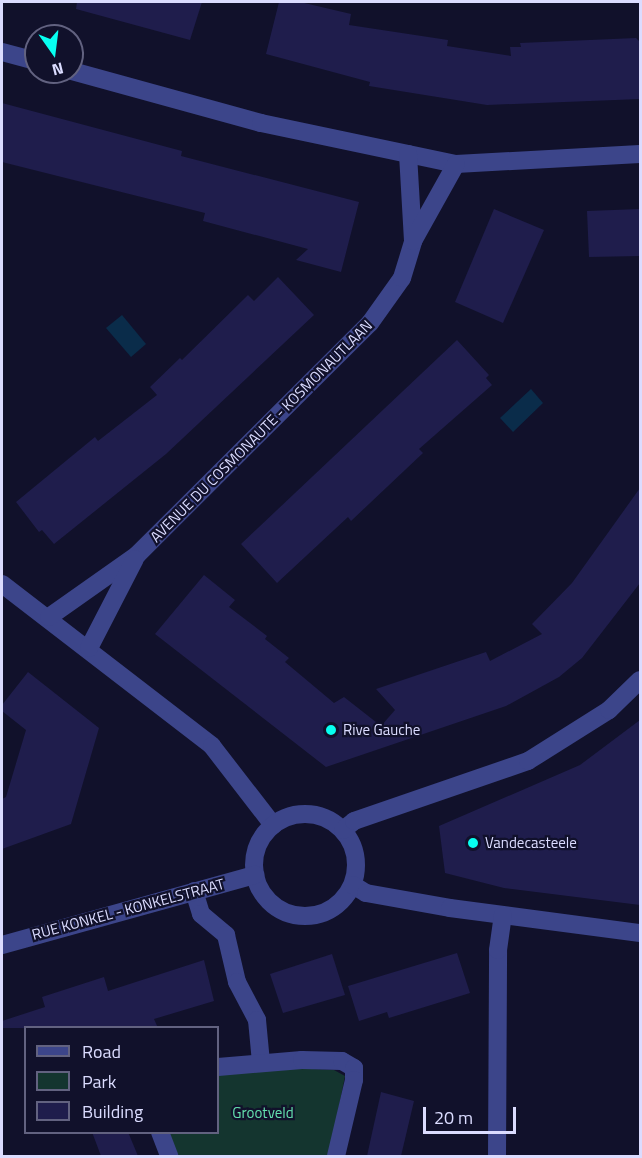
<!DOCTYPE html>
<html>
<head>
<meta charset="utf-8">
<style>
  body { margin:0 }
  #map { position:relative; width:642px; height:1158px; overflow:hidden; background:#11112b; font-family:"Titillium Web",sans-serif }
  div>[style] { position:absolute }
  .green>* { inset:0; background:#14352f }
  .water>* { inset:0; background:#0a2c4a }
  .building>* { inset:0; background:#1f1d4c }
  .minor>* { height:18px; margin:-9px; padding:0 9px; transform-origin:9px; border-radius:9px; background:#3c458a }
  .minor>.ring { margin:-9px; padding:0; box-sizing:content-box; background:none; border:18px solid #3c458a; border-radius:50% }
  .dots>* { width:16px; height:16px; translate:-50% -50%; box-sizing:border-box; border:3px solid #11112b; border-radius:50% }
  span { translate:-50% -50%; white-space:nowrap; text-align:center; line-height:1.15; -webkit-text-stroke:4.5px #11112b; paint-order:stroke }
  .street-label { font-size:15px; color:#dbdcff }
  .poi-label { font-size:15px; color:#dbdcff }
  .left { translate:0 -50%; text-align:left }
  .park-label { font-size:15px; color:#64e2ae }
  .frame { position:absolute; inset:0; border:3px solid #dbdcff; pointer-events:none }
  .legend { position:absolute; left:24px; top:1026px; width:195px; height:108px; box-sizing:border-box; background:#11112b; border:2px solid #626280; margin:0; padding:8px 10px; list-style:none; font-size:18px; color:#dbdcff }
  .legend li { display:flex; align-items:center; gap:12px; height:30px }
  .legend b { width:30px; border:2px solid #626280 }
  .north { position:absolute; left:24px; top:24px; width:60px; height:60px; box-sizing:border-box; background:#11112b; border:2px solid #626280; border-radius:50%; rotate:166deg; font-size:16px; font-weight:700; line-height:24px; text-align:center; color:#dbdcff }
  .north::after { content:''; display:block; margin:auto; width:21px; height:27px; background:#07fff0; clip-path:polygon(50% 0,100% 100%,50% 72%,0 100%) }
  .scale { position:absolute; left:423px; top:1107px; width:93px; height:27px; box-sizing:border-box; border:3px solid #dbdcff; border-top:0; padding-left:8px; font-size:18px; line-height:21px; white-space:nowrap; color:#dbdcff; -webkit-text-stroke:4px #11112b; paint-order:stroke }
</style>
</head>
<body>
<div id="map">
  <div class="green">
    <div style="clip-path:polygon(269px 1067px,334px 1070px,345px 1076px,329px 1156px,177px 1156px,167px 1133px,218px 1132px,218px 1074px)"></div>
  </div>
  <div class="water">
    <div style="clip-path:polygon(122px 315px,146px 344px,131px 357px,106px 328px)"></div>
    <div style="clip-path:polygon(531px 389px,543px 403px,513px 432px,500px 418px)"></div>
  </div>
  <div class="building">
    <div style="clip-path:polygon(77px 2px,202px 2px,190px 40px,76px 9px)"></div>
    <div style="clip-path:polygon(279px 2px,300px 2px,351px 14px,349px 25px,448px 40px,447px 46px,511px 56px,510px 47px,521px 47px,520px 43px,636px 38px,640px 42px,640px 99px,487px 105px,369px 86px,370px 82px,266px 54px)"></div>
    <div style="clip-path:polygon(2px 103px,182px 151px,181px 156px,359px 202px,341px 272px,296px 260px,308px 249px,203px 221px,205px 213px,2px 162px)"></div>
    <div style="clip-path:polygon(494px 209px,544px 230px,503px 323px,455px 302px)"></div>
    <div style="clip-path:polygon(640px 209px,640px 256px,589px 257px,587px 211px)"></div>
    <div style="clip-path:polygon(278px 277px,314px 315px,166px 454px,54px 544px,42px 530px,39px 532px,16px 502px,95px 437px,98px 441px,157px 395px,150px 387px,180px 358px,182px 360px,248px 295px,254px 301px)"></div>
    <div style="clip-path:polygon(457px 340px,489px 375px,486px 378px,492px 385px,419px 449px,423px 453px,351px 521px,348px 517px,277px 583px,241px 544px)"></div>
    <div style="clip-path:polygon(640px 488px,640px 583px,582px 658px,559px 677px,506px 706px,326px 767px,155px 634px,204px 575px,235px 600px,229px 607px,267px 636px,265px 639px,289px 658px,285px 662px,334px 703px,344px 697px,381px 726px,395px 710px,376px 689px,486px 652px,490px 661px,542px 634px,532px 624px,572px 583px)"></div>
    <div style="clip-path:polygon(28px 672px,99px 728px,71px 824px,2px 849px,2px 799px,6px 797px,26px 730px,2px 711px,2px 705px)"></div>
    <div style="clip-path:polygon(640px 720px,640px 905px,504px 888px,445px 873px,439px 826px,580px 765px)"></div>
    <div style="clip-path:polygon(457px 953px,470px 993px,389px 1018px,387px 1012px,359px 1021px,348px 986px)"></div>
    <div style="clip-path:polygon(332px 954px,345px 995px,283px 1013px,270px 974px)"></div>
    <div style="clip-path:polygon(204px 960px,214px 1001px,154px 1019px,158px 1028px,2px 1028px,2px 1021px,45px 1007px,42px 997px,104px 977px,108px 991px)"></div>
    <div style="clip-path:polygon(381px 1092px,414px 1101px,401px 1156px,367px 1156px)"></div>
    <div style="clip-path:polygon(92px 1132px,128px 1132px,138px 1156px,101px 1156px)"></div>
  </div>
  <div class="minor">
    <div style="left:2px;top:52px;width:35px;rotate:15deg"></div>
    <div style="left:72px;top:71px;width:196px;rotate:15.4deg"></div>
    <div style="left:261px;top:123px;width:199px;rotate:11.9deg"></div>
    <div style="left:456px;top:164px;width:184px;rotate:-3.1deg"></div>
    <div style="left:408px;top:154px;width:87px;rotate:86.7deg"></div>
    <div style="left:2px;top:584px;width:265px;rotate:37.6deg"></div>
    <div style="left:212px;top:746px;width:100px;rotate:52.3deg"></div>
    <div style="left:49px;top:617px;width:108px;rotate:-35.2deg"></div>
    <div style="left:137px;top:555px;width:329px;rotate:-44.9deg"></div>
    <div style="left:370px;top:323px;width:55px;rotate:-54.6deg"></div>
    <div style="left:402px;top:278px;width:39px;rotate:-73deg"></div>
    <div style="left:413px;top:241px;width:88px;rotate:-60.8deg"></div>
    <div style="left:89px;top:648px;width:100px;rotate:-62.7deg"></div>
    <div class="ring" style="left:254px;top:814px;width:84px;height:84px"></div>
    <div style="left:343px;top:830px;width:14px;rotate:-39deg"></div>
    <div style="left:354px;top:821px;width:184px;rotate:-19deg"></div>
    <div style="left:528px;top:761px;width:96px;rotate:-32.2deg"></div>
    <div style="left:609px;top:710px;width:43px;rotate:-44.1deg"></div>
    <div style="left:353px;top:885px;width:15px;rotate:32deg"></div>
    <div style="left:366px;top:893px;width:85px;rotate:10.1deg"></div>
    <div style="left:450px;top:908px;width:192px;rotate:7.5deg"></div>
    <div style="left:194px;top:891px;width:24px;rotate:73deg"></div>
    <div style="left:201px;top:914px;width:33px;rotate:40deg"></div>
    <div style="left:226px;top:935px;width:48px;rotate:76.8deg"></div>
    <div style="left:237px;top:982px;width:43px;rotate:62.2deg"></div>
    <div style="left:257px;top:1020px;width:42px;rotate:84.6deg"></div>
    <div style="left:2px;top:945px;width:263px;rotate:-15.5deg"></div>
    <div style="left:218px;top:1067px;width:84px;rotate:-4.8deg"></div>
    <div style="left:302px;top:1060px;width:40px;rotate:1.4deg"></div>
    <div style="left:342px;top:1061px;width:14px;rotate:30deg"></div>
    <div style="left:354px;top:1068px;width:12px;rotate:90deg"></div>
    <div style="left:354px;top:1080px;width:78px;rotate:103.3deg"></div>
    <div style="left:160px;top:1132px;width:26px;rotate:69deg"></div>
    <div style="left:497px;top:1156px;width:206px;rotate:-89.7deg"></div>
    <div style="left:498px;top:950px;width:35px;rotate:-82deg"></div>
  </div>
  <div class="dots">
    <div style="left:331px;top:730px;background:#07fff0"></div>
    <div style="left:473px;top:843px;background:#07fff0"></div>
  </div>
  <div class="street-label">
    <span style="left:261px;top:431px;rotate:-45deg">AVENUE DU COSMONAUTE - KOSMONAUTLAAN</span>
    <span style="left:128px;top:909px;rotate:-15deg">RUE KONKEL - KONKELSTRAAT</span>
  </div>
  <div class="poi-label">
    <span class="left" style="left:343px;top:730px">Rive Gauche</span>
    <span class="left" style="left:485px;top:843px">Vandecasteele</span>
  </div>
  <div class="park-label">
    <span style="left:263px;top:1113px">Grootveld</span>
  </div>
  <div class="frame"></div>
  <ul class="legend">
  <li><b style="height:8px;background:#3c458a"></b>Road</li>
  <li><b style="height:16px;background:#14352f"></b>Park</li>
  <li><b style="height:16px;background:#1f1d4c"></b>Building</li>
  </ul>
  <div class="north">N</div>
  <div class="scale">20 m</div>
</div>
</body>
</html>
